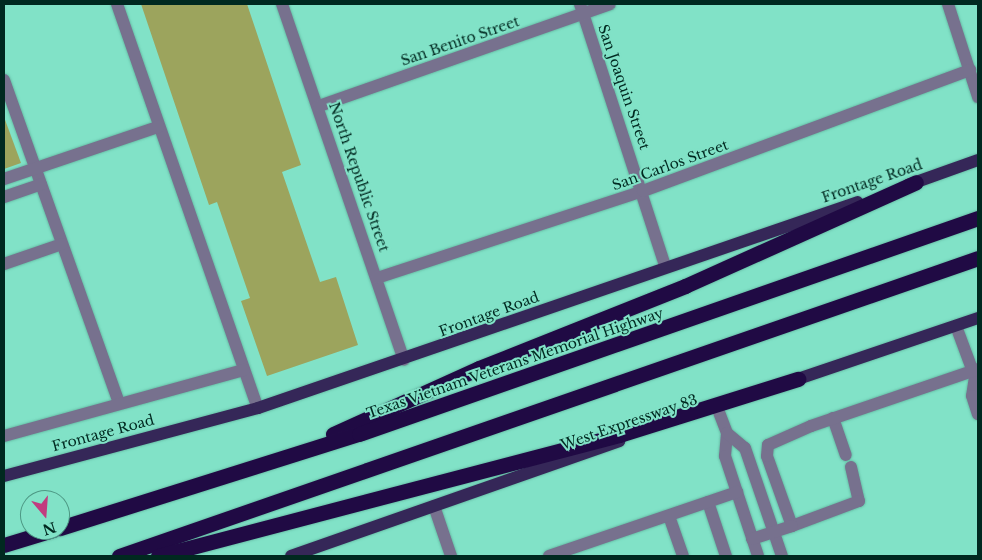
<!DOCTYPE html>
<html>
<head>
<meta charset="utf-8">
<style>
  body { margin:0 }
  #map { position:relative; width:982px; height:560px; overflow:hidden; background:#81e2c7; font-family:"Libre Baskerville",serif }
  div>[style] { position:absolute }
  .building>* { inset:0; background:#9ca45d }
  .roads { filter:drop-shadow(0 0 1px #67bda6) drop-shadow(0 0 1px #67bda6) }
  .minor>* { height:12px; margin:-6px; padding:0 6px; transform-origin:6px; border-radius:6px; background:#77718e }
  .major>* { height:12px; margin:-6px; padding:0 6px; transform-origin:6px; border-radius:6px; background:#352758 }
  .highway>* { height:15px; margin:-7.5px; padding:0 7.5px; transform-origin:7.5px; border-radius:7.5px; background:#200a44 }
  span { translate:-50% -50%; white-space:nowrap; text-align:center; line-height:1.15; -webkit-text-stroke:4px #81e2c7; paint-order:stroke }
  .street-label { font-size:14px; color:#002920 }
  .frame { position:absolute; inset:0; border:5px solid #002920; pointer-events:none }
  .north { position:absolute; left:20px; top:490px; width:50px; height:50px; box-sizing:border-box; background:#81e2c7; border:1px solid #4d9884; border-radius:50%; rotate:162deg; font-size:14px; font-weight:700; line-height:20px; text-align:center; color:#002920 }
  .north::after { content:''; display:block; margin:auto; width:18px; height:22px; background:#c23c7f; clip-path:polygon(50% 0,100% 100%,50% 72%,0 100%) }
</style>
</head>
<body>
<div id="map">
  <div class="building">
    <div style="clip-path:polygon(141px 4px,247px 4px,301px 165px,282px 172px,320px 282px,336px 277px,358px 345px,267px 376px,241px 301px,250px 298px,217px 202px,209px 205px)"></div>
    <div style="clip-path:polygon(4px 117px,21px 163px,4px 169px)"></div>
  </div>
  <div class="roads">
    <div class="minor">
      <div style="left:117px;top:4px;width:428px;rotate:70.8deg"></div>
      <div style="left:282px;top:4px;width:376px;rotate:71.1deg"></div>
      <div style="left:580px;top:4px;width:275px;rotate:72deg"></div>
      <div style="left:948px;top:4px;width:98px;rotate:72.1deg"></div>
      <div style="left:4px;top:80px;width:343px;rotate:70.4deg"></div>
      <div style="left:319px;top:106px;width:308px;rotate:-19.3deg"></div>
      <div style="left:4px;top:179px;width:163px;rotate:-18.7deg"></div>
      <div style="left:4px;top:197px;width:39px;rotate:-19deg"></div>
      <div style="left:4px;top:264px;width:61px;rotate:-19deg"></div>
      <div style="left:377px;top:278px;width:280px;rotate:-18.1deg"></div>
      <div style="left:643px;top:191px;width:349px;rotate:-20.3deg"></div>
      <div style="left:956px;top:326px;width:54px;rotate:69.6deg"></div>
      <div style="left:975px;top:377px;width:19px;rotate:99deg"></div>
      <div style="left:972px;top:396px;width:19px;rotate:72deg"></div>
      <div style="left:717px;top:407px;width:28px;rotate:69deg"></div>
      <div style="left:727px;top:433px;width:23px;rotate:95deg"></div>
      <div style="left:725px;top:456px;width:105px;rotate:71.7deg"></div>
      <div style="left:833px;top:418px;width:39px;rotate:71deg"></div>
      <div style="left:727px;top:433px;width:23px;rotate:40deg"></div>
      <div style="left:745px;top:448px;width:114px;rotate:71.1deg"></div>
      <div style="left:4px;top:436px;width:249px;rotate:-15.4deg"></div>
      <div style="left:851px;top:467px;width:35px;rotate:77deg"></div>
      <div style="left:859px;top:501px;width:72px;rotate:159.5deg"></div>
      <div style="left:792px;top:526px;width:74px;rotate:-109.7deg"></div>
      <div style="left:767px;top:456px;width:11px;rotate:-85deg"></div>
      <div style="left:768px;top:445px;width:47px;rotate:-23.8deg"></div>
      <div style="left:811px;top:426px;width:176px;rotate:-18.8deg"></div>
      <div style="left:708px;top:502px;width:57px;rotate:71.6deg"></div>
      <div style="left:434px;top:506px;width:53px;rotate:71.2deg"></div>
      <div style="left:669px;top:516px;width:42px;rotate:70.7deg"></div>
      <div style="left:752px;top:539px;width:42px;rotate:-18deg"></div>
      <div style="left:549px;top:556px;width:199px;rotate:-18.8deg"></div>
    </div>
    <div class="major">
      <div style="left:908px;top:185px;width:74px;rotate:-19.7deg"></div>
      <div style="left:789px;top:382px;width:200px;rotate:-18.7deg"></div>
      <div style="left:4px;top:476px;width:263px;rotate:-15deg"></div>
      <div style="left:258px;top:408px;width:634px;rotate:-18.95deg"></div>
      <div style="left:291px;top:556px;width:348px;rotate:-19.3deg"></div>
    </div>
    <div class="highway">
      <div style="left:333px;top:434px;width:160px;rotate:-24.3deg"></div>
      <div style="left:479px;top:368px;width:222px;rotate:-21.7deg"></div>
      <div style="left:685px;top:286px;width:253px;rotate:-24.2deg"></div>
      <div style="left:60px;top:528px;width:313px;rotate:-17.5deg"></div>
      <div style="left:359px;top:434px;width:656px;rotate:-19.24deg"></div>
      <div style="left:4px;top:545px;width:51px;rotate:-17deg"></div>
      <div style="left:119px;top:556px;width:909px;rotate:-19.13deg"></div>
      <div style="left:158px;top:556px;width:477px;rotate:-14.7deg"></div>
      <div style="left:619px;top:435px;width:188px;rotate:-17.4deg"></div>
    </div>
  </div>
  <div class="street-label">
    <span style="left:460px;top:41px;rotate:-19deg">San Benito Street</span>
    <span style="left:624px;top:87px;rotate:71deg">San Joaquin Street</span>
    <span style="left:670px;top:165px;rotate:-20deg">San Carlos Street</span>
    <span style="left:359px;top:177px;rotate:71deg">North Republic Street</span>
    <span style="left:872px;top:181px;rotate:-19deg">Frontage Road</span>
    <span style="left:489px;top:314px;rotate:-20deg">Frontage Road</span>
    <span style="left:515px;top:363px;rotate:-19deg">Texas Vietnam Veterans Memorial Highway</span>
    <span style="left:629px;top:422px;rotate:-19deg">West Expressway 83</span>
    <span style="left:103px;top:433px;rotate:-15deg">Frontage Road</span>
  </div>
  <div class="frame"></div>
  <div class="north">N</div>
</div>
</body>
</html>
